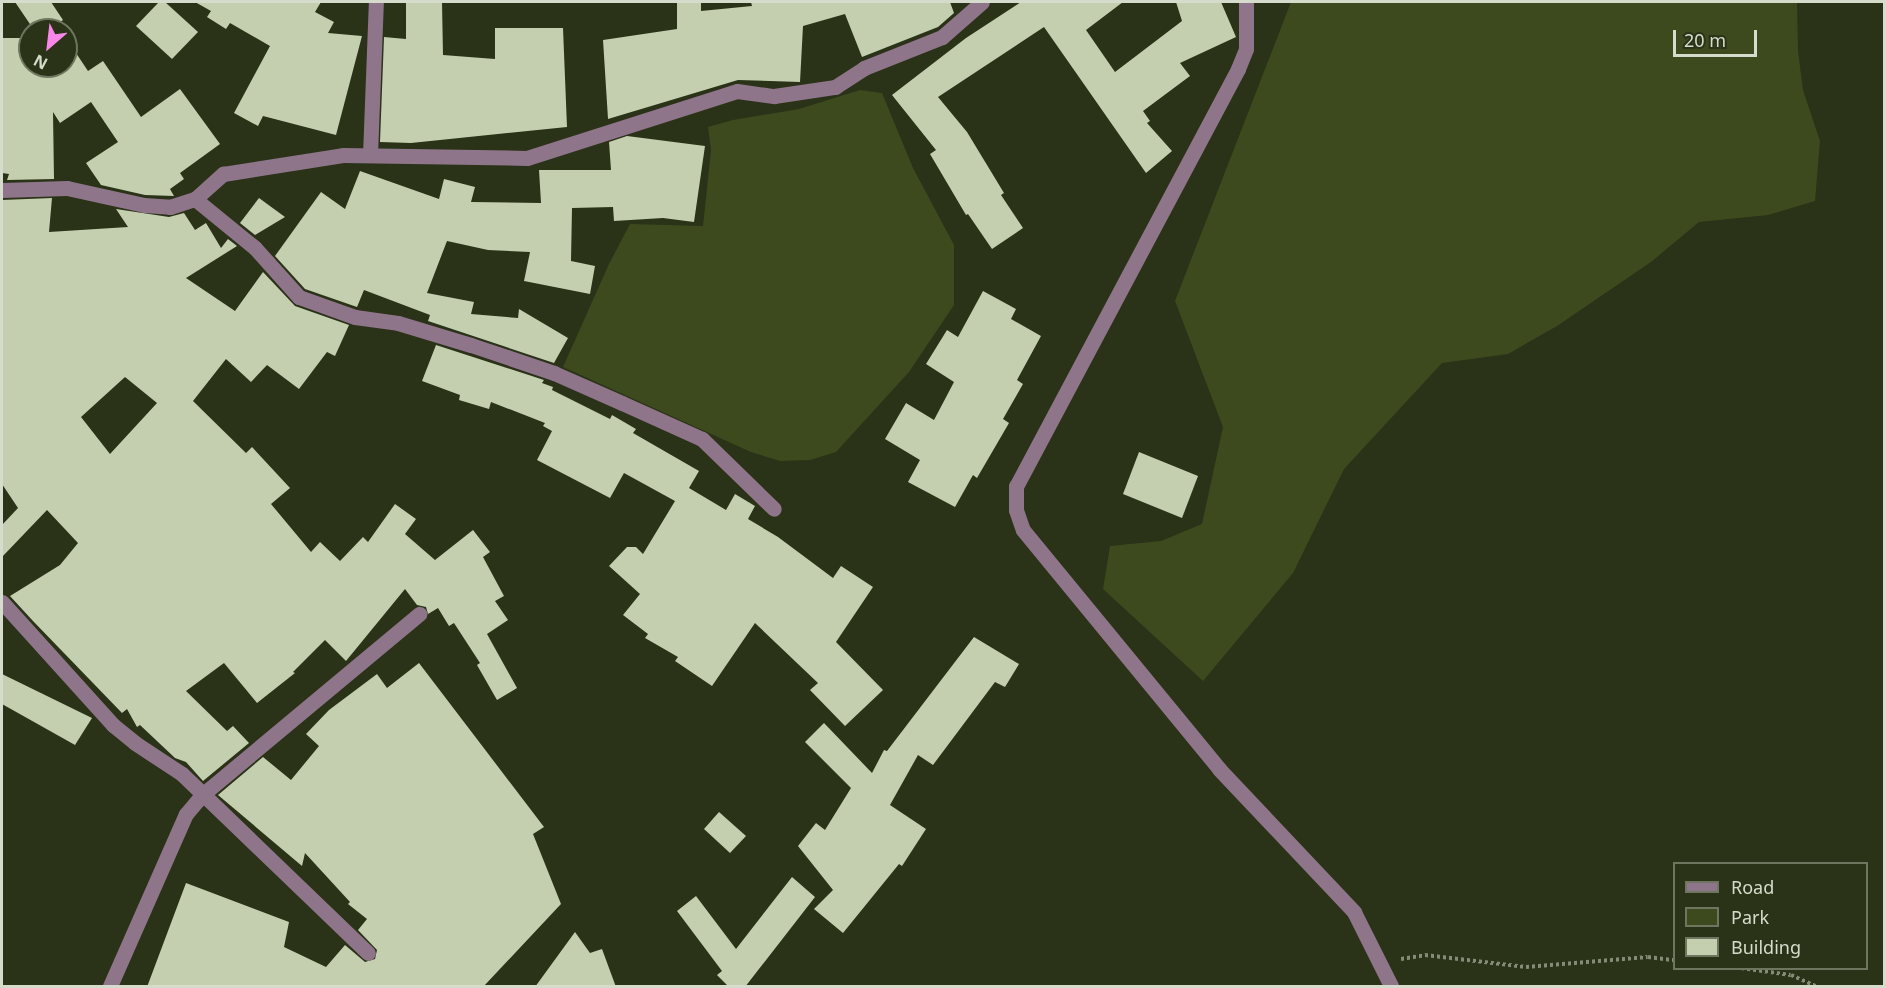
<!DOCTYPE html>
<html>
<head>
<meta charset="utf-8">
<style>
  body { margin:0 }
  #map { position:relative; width:1886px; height:988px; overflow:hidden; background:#2a3218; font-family:"Noto Sans",sans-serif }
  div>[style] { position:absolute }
  .green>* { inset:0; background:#3d4a1e }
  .building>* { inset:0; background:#c3cfae }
  .path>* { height:4px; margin-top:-2px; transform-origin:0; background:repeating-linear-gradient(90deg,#858b77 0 3px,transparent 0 6px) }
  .minor>* { height:15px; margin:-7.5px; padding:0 7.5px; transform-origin:7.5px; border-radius:7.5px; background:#8f758a }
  span { translate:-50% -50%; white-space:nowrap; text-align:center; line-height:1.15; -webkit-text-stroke:6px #2a3218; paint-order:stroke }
  .frame { position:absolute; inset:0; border:3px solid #d6dccc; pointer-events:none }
  .legend { position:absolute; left:1673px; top:862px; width:195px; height:108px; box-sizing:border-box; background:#2a3218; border:2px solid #6f7660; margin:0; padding:8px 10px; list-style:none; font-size:18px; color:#d6dccc }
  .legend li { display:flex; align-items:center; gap:12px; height:30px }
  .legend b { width:30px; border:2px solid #6f7660 }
  .north { position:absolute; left:18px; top:18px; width:60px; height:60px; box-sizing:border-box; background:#2a3218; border:2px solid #6f7660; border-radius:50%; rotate:208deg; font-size:16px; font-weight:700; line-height:24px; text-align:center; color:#d6dccc }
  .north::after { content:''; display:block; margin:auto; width:21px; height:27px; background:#f987e8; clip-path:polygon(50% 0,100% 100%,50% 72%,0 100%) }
  .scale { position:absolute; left:1673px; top:30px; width:84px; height:27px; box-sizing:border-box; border:3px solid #d6dccc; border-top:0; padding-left:8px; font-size:18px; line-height:21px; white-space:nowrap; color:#d6dccc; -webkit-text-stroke:4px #2a3218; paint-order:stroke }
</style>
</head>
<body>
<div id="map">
  <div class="green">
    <div style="clip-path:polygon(1291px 2px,1797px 2px,1798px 51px,1803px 90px,1820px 141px,1815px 201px,1768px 215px,1699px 222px,1651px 262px,1557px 326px,1508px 354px,1442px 363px,1344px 469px,1293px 573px,1203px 681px,1103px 589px,1110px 546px,1161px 541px,1202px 524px,1223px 427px,1175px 301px)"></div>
    <div style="clip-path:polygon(860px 90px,882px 93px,913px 168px,954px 245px,954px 305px,909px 372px,836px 452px,810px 460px,780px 461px,751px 452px,563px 367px,609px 264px,630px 224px,703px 226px,711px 150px,708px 127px,733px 120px,799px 109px)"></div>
  </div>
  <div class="building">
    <div style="clip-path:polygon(15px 2px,51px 2px,63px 20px,57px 24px,61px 30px,34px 30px)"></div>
    <div style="clip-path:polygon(159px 2px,165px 2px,198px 32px,172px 59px,136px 26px)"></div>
    <div style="clip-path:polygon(195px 2px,321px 2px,315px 12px,334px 22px,328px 33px,362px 36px,336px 135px,263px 116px,258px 126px,234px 113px,270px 46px,230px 23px,226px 29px,207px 17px,211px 11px)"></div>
    <div style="clip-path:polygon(406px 2px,442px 2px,443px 55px,495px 59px,495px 28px,563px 28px,567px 127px,411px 143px,380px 142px,384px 37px,406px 39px)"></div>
    <div style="clip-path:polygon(677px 2px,701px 2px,701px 11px,752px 6px,751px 2px,950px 2px,954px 13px,938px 27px,862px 57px,845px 14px,803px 26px,800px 82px,738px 80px,608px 119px,603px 40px,677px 29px)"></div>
    <div style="clip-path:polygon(1021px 2px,1123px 2px,1086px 30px,1115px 72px,1182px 21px,1176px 2px,1221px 2px,1236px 37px,1180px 63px,1190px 76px,1143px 111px,1150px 121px,1147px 123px,1172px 151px,1146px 173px,1044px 27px,938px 97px,967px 132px,1004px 193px,1001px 195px,1023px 228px,992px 249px,968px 214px,966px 215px,930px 154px,936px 150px,892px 95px,966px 38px)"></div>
    <div style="clip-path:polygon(2px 38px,30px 38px,30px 66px,66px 66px,66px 38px,88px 71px,103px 61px,141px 117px,180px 89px,220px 144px,180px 173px,184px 179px,170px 189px,174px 196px,145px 195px,101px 185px,86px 163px,118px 142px,91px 102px,60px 123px,53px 112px,54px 179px,7px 180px,9px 174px,2px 173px)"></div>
    <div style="clip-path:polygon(627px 136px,705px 146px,694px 222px,663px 218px,614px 221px,613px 207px,572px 208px,571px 261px,595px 266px,590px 294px,524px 281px,530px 252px,488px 250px,447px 241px,427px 293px,474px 302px,471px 314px,518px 318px,519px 309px,568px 338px,554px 363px,428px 321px,430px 315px,364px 290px,357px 307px,305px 289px,275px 256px,321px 192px,345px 209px,360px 171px,439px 199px,444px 179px,475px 187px,471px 202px,541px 203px,539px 170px,611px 170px,609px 142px)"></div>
    <div style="clip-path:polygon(evenodd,52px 198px,49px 232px,128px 227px,116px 209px,169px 217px,184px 213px,195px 230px,206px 223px,221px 248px,228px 239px,237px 246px,186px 278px,235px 311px,263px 272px,295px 306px,349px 325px,335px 356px,327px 352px,299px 389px,267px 365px,251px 382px,226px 359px,193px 401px,246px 453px,252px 447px,290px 488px,271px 504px,311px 552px,320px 542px,340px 561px,363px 537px,368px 542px,395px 504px,416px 519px,405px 534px,435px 560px,473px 530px,490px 552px,483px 557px,504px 596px,495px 601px,508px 620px,487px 634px,517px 688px,497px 700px,477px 665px,480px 663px,454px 623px,449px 626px,438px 608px,428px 614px,426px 607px,417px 605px,405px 589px,346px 661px,325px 640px,293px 672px,295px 673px,257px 703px,224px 663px,186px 691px,227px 731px,233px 726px,249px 743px,203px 781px,186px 762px,175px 758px,140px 725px,137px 727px,127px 709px,122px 713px,33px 621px,10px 596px,60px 565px,78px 543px,47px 510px,2px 557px,2px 525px,18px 508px,2px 484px,2px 200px,52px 198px,125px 377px,157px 403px,110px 454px,81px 417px,125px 377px)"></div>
    <div style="clip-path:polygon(259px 198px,285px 217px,255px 235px,240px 223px)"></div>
    <div style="clip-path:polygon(983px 291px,1016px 309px,1011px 319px,1041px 336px,1017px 380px,1023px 384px,1003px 419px,1009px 423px,977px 478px,973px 475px,955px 507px,908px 482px,920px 460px,885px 439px,906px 403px,934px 420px,954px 382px,926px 364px,947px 330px,958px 337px)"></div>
    <div style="clip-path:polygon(436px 345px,544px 380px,542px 383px,553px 387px,552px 390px,610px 419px,612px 415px,636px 429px,633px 433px,699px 471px,689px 488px,726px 510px,735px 494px,755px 506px,748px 519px,778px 537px,833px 578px,841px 566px,873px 587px,836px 642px,883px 690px,845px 726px,810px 690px,818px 683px,755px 623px,712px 686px,675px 661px,678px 657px,645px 638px,648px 634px,623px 615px,640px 594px,609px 566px,627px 547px,636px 547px,643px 554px,675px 501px,624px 473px,610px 498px,537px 460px,552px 431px,543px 426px,545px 423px,491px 402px,489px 409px,459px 400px,460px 395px,422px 381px)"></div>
    <div style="clip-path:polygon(1139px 452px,1198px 476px,1182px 518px,1123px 494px)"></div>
    <div style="clip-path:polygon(974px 637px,1019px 664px,1005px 687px,995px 682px,933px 765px,918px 755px,890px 805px,926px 829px,902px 866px,899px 864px,843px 933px,814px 909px,833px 890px,798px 846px,816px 823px,825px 830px,851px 788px,805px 742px,824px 723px,872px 773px,884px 750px,887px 751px)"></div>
    <div style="clip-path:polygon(419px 663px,544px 827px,533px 834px,561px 904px,483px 987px,147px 987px,186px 883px,289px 922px,284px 947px,326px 967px,345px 945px,365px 962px,375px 959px,377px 950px,358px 930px,367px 919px,348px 904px,350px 902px,305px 853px,302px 866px,218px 795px,263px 757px,291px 780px,319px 746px,306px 734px,329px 710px,377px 674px,387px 688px)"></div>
    <div style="clip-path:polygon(2px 674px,92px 718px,75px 745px,2px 704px)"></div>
    <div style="clip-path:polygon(719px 812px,746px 836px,730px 853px,704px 829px)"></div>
    <div style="clip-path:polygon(792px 877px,815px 897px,745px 987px,729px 987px,717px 975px,722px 971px,677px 911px,696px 896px,736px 949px)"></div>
    <div style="clip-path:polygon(575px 932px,590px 953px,602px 949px,616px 987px,535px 987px)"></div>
  </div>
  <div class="path">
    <div style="left:1401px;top:959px;width:24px;rotate:-9deg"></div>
    <div style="left:1425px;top:955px;width:102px;rotate:6.8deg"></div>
    <div style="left:1526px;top:967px;width:122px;rotate:-4.7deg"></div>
    <div style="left:1648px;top:957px;width:26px;rotate:7deg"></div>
    <div style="left:1741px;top:968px;width:50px;rotate:8deg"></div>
    <div style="left:1791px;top:975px;width:27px;rotate:24deg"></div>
  </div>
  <div class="minor">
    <div style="left:1246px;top:2px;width:47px;rotate:90deg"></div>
    <div style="left:1246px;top:49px;width:22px;rotate:112deg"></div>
    <div style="left:1238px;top:69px;width:472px;rotate:118deg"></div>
    <div style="left:1016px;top:486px;width:24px;rotate:90deg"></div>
    <div style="left:1016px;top:510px;width:21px;rotate:71deg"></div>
    <div style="left:1023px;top:530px;width:309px;rotate:50.6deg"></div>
    <div style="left:1219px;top:769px;width:197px;rotate:46.6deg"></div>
    <div style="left:1354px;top:912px;width:83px;rotate:63.4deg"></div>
    <div style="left:370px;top:155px;width:153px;rotate:-87.8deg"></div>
    <div style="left:2px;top:190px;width:65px;rotate:-1.8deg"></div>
    <div style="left:67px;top:188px;width:79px;rotate:12.4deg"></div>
    <div style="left:144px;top:205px;width:26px;rotate:4deg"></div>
    <div style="left:170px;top:207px;width:26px;rotate:-18deg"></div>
    <div style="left:195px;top:199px;width:38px;rotate:-42deg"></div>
    <div style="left:223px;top:174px;width:121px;rotate:-9deg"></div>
    <div style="left:343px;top:155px;width:184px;rotate:0.9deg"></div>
    <div style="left:527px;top:158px;width:220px;rotate:-17.7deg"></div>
    <div style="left:737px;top:91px;width:37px;rotate:8deg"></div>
    <div style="left:774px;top:96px;width:62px;rotate:-8.4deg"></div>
    <div style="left:835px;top:87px;width:35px;rotate:-33deg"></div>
    <div style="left:864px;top:68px;width:84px;rotate:-21.7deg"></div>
    <div style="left:942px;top:37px;width:53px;rotate:-41.2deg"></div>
    <div style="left:195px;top:199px;width:77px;rotate:39.2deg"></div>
    <div style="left:255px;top:248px;width:66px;rotate:48.1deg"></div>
    <div style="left:299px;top:297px;width:59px;rotate:19.7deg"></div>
    <div style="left:355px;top:317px;width:43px;rotate:7.9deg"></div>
    <div style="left:398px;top:323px;width:76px;rotate:16.8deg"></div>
    <div style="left:471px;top:345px;width:88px;rotate:18.6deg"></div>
    <div style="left:554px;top:373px;width:74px;rotate:23.8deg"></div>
    <div style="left:622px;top:403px;width:88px;rotate:24.2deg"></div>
    <div style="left:702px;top:439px;width:100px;rotate:44.2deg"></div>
    <div style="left:2px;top:602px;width:166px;rotate:47.9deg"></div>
    <div style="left:113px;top:725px;width:28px;rotate:39deg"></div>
    <div style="left:135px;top:743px;width:56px;rotate:33.4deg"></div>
    <div style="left:182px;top:774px;width:258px;rotate:43.9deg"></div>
    <div style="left:110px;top:986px;width:188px;rotate:-66.2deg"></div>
    <div style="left:186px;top:814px;width:25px;rotate:-50deg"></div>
    <div style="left:202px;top:795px;width:283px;rotate:-39.8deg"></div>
  </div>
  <div class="frame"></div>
  <ul class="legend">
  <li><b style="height:8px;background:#8f758a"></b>Road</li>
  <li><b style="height:16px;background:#3d4a1e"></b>Park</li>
  <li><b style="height:16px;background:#c3cfae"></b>Building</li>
  </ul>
  <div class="north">N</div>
  <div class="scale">20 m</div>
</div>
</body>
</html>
